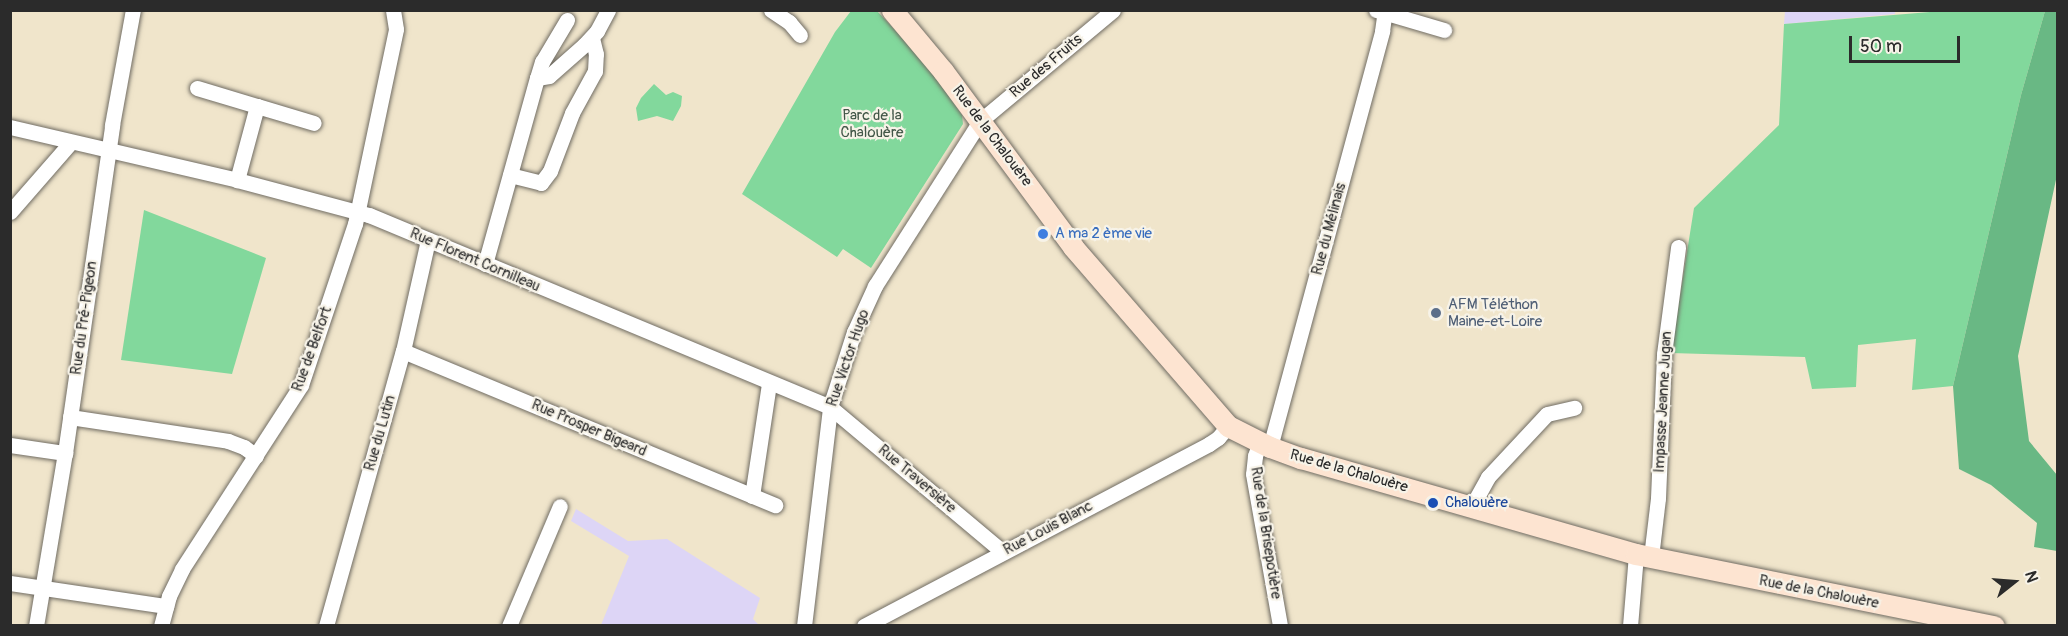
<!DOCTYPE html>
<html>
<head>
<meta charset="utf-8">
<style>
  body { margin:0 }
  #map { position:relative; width:2068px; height:636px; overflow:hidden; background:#f0e5cb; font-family:Pangolin,sans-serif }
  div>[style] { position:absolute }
  .built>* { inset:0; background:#ddd5f6 }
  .green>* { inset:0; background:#82d89c }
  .forest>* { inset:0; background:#69b884 }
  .roads { filter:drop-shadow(0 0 2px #706c63) drop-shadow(0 0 2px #706c63) }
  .street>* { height:15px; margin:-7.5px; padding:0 7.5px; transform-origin:7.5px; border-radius:7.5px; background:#fff }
  .secondary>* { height:21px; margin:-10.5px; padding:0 10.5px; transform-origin:10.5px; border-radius:10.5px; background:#fde4d1 }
  .dots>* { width:16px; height:16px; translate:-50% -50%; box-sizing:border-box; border:3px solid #f7f3e8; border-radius:50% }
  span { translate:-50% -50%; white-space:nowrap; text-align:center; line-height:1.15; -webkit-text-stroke:4.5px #f7f3e8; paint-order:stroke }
  .street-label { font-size:15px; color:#2b2b2b }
  .park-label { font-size:15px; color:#415647 }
  .shop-label { font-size:15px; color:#366cbe }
  .left { translate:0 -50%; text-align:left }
  .service-label { font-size:15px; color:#4e5e75 }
  .transit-label { font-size:15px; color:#164399 }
  .frame { position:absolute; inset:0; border:12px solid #2b2b2b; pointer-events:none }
  .north { position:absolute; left:1984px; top:552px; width:60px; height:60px; -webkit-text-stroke:4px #f7f3e8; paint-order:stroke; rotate:73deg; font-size:16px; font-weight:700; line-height:24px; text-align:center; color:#2b2b2b }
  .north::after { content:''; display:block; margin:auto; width:21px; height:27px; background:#2b2b2b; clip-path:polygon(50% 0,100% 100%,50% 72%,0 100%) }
  .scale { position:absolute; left:1849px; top:36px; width:111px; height:27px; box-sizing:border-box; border:3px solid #2b2b2b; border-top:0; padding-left:8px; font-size:18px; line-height:21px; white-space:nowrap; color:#2b2b2b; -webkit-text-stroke:4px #f7f3e8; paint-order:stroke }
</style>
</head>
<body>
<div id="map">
  <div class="built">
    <div style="clip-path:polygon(1785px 11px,1895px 10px,1895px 14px,1784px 24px)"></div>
    <div style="clip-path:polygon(576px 509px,628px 541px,667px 539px,760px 598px,753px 619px,758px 624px,767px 625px,601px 625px,629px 556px,571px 521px)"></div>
  </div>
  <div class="green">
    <div style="clip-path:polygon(851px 11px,877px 11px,924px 61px,962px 115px,963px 124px,871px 268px,843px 249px,837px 257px,742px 194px,835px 32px)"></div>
    <div style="clip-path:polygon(1942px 11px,2045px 11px,2021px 95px,1953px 386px,1912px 390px,1916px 339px,1858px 345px,1856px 387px,1812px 389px,1805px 357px,1671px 353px,1694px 208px,1779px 125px,1784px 24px)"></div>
    <div style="clip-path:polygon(654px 84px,666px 95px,673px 92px,682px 96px,681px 106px,673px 121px,657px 116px,638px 121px,636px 108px,641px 98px)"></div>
    <div style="clip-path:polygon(144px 210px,266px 258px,232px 374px,121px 360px)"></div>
  </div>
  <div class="forest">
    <div style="clip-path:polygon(2045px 11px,2057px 11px,2057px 175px,2018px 356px,2029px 441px,2057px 475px,2057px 551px,2034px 547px,2037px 523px,1991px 485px,1959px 469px,1953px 386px,2021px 95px)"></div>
  </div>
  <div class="roads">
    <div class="street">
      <div style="left:771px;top:10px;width:22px;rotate:34deg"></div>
      <div style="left:789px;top:22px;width:17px;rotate:50deg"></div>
      <div style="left:1376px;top:10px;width:71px;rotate:16.4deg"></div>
      <div style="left:537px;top:78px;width:12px;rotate:-9deg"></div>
      <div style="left:549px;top:76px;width:47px;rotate:-41.5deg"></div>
      <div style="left:584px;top:45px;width:19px;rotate:-47deg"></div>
      <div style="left:597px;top:31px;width:24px;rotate:-62deg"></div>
      <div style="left:197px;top:88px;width:63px;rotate:16.7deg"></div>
      <div style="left:257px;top:106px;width:77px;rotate:105.1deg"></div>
      <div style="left:257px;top:106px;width:59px;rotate:16.6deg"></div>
      <div style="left:10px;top:127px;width:233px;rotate:13.1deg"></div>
      <div style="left:237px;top:180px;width:137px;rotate:14.9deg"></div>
      <div style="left:369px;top:215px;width:499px;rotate:22.6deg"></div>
      <div style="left:830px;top:407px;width:226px;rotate:40deg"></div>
      <div style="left:510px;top:175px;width:32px;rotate:14deg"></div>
      <div style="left:541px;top:183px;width:15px;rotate:-53deg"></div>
      <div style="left:550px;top:171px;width:62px;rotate:-69.2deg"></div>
      <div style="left:572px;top:113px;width:48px;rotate:-61.3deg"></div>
      <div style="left:595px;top:71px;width:17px;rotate:-87deg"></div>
      <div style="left:596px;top:54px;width:16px;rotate:-104deg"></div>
      <div style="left:10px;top:212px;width:93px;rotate:-48.9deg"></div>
      <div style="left:485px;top:264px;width:193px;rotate:-74.4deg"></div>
      <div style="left:537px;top:78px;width:17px;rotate:-73deg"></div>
      <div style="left:542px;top:62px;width:49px;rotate:-59.2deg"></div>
      <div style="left:403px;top:351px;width:403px;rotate:22.5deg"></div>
      <div style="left:70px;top:417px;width:160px;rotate:8.6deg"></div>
      <div style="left:228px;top:441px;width:17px;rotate:21deg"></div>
      <div style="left:244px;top:447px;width:15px;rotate:37deg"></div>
      <div style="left:1260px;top:442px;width:15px;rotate:110deg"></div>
      <div style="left:1255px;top:456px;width:18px;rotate:96deg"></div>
      <div style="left:1253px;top:474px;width:154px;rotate:79.9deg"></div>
      <div style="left:10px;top:445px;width:56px;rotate:8.3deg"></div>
      <div style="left:1270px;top:447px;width:431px;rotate:-74.9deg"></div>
      <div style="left:1382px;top:31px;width:21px;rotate:-82deg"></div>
      <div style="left:752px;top:496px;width:114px;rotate:-81.4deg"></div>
      <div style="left:1472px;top:506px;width:33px;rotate:-61deg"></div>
      <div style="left:1488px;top:477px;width:86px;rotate:-46.9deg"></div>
      <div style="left:1547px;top:414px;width:28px;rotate:-13deg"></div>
      <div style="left:1651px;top:557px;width:59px;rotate:-83.2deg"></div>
      <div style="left:1658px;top:498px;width:144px;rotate:-87.6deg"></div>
      <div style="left:1664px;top:354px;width:108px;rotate:-82.5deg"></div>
      <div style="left:10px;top:583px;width:158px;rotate:8.4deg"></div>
      <div style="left:36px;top:626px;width:175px;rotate:-80.5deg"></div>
      <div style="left:65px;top:453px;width:331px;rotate:-81.8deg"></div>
      <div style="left:112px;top:125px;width:117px;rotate:-79.7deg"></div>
      <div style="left:161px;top:626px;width:31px;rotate:-75deg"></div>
      <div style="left:169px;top:596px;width:30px;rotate:-64deg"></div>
      <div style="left:182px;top:569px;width:219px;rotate:-57.1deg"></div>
      <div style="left:301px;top:385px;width:170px;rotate:-71.5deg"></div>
      <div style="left:355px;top:224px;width:199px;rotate:-78.1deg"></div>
      <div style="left:396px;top:29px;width:19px;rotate:-99deg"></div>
      <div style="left:326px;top:626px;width:286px;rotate:-74.4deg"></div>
      <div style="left:403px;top:351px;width:114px;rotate:-77.3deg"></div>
      <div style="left:509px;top:626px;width:130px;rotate:-67deg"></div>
      <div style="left:804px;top:626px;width:221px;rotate:-83.2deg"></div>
      <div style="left:830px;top:407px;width:79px;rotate:-72.3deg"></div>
      <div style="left:854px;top:332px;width:51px;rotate:-65.5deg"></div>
      <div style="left:875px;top:286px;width:196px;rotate:-57.5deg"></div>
      <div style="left:980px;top:121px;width:173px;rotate:-39.8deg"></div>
      <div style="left:864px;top:626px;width:390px;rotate:-27.8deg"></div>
      <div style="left:1209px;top:444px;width:11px;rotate:-34deg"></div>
      <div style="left:1218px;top:438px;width:16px;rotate:-50deg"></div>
      <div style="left:1630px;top:626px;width:72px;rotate:-85.2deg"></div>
    </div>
    <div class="secondary">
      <div style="left:892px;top:10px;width:80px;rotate:50.1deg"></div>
      <div style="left:943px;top:71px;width:219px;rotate:53.5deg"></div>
      <div style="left:1073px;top:247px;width:237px;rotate:49.1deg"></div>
      <div style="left:1228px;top:426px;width:47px;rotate:26.6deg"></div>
      <div style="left:1270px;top:447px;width:33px;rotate:20deg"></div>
      <div style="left:1301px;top:458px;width:348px;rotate:16deg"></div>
      <div style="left:1636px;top:554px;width:365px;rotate:11.4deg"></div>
    </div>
  </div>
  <div class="dots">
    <div style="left:1043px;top:234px;background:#3f7fe0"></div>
    <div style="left:1436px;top:313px;background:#5c6f8a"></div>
    <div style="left:1433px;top:503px;background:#1a4fb4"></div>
  </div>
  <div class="street-label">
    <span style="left:1046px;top:66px;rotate:-40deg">Rue des Fruits</span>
    <span style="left:992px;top:136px;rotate:53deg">Rue de la Chalouère</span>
    <span style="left:1329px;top:229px;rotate:-75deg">Rue du Mélinais</span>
    <span style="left:475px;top:260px;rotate:23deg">Rue Florent Cornilleau</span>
    <span style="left:84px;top:318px;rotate:-82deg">Rue du Pré-Pigeon</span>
    <span style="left:312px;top:349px;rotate:-70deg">Rue de Belfort</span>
    <span style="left:848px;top:358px;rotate:-71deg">Rue Victor Hugo</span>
    <span style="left:1663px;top:402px;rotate:-87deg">Impasse Jeanne Jugan</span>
    <span style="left:589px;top:428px;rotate:23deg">Rue Prosper Bigeard</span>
    <span style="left:380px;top:433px;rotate:-74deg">Rue du Lutin</span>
    <span style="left:1349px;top:471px;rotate:16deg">Rue de la Chalouère</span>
    <span style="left:917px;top:479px;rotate:40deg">Rue Traversière</span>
    <span style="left:1048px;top:528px;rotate:-28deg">Rue Louis Blanc</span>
    <span style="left:1266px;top:533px;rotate:81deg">Rue de la Brisepotière</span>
    <span style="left:1819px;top:592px;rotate:11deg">Rue de la Chalouère</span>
  </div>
  <div class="park-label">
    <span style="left:872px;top:124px">Parc de la<br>Chalouère</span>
  </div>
  <div class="shop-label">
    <span class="left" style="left:1055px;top:234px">A ma 2 ème vie</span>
  </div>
  <div class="service-label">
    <span class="left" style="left:1448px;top:313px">AFM Téléthon<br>Maine-et-Loire</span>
  </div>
  <div class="transit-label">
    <span class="left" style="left:1445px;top:503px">Chalouère</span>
  </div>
  <div class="frame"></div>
  <div class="north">N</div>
  <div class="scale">50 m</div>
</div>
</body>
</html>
